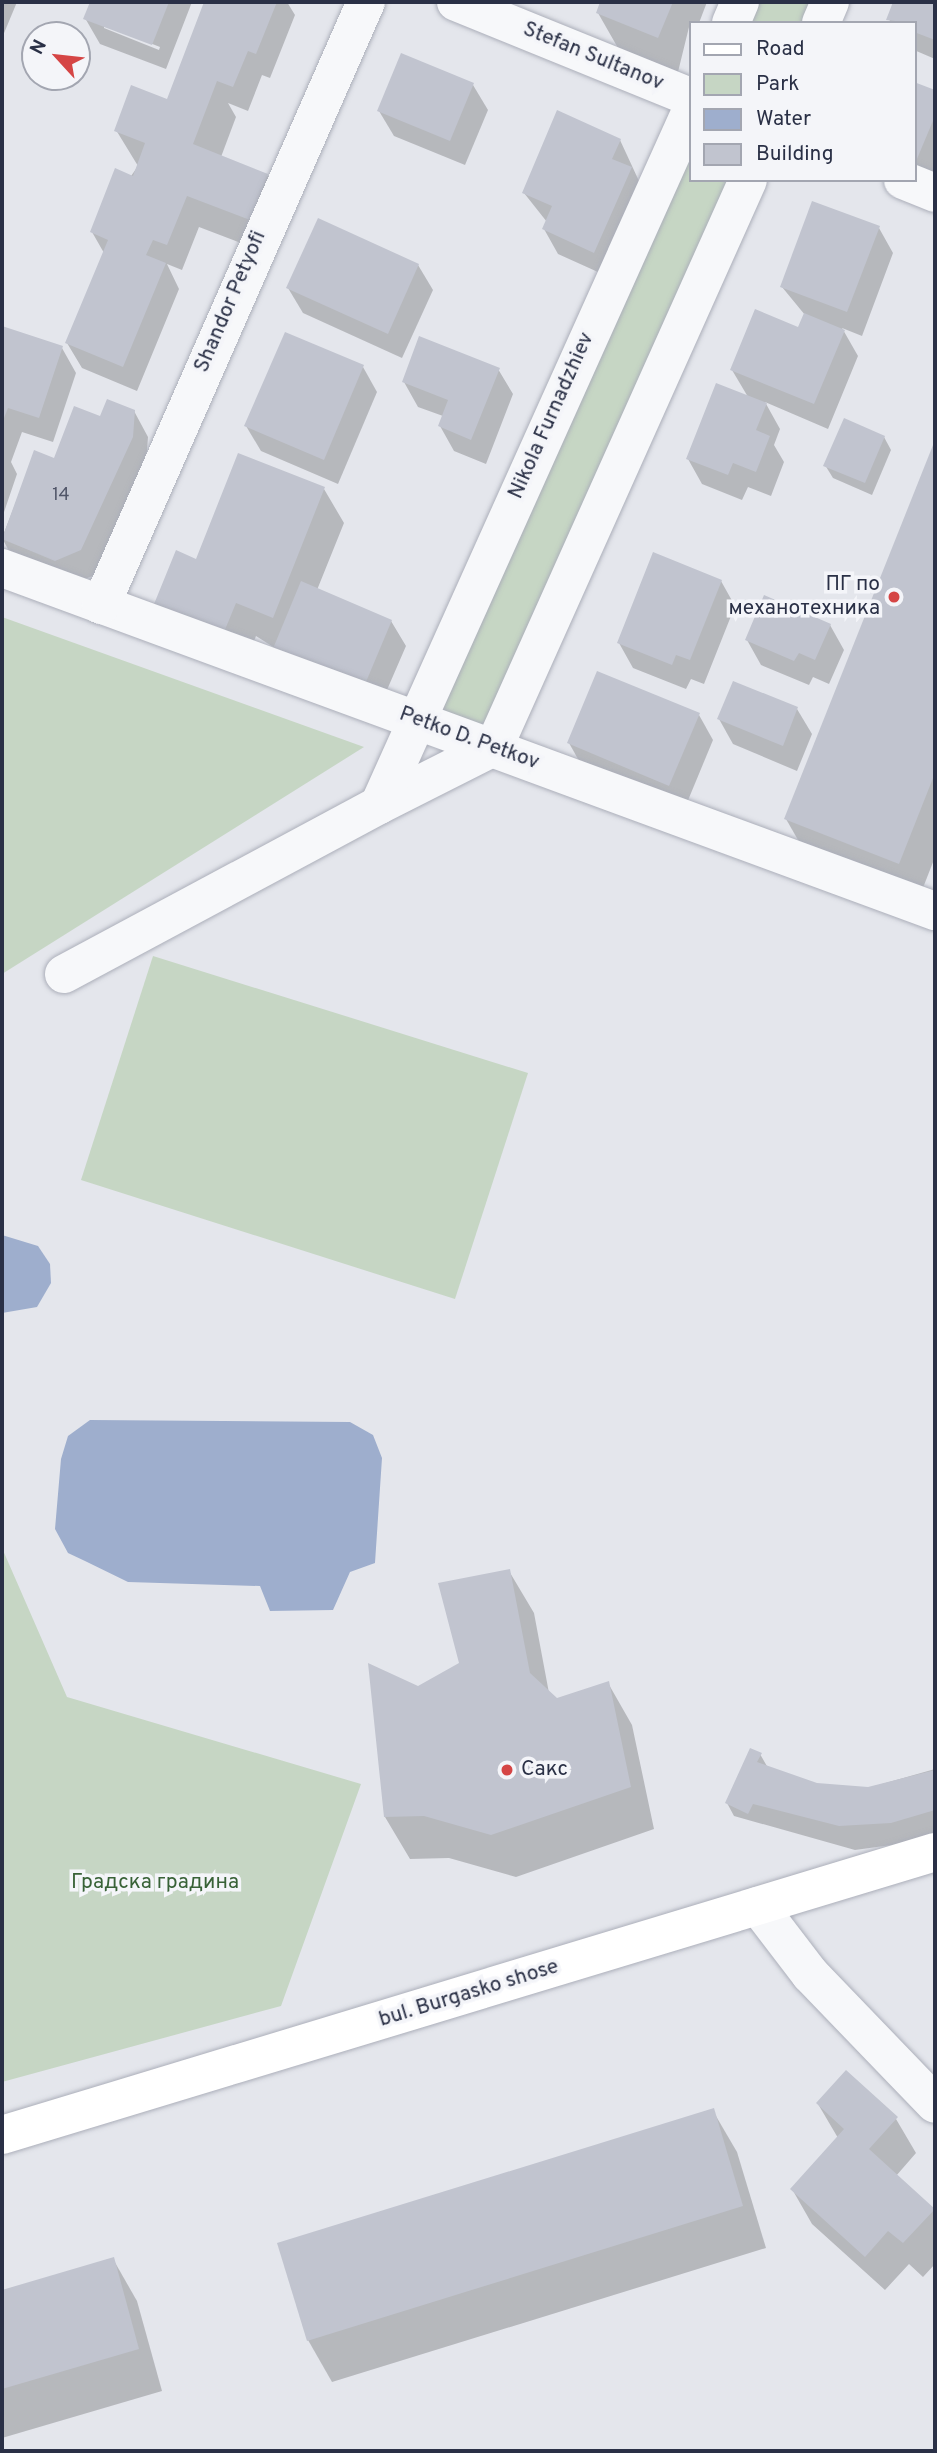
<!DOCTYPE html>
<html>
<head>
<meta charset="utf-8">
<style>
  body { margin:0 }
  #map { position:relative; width:937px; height:2453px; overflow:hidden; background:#e4e6ec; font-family:Overpass,sans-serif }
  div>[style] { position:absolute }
  .green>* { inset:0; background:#c6d6c4 }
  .water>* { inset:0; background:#9eaecd }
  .shadow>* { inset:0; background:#0003 }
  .building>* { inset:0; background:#c1c4cf }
  .roads { filter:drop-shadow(0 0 2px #acafba) drop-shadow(0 0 2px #acafba) }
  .minor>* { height:38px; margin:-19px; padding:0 19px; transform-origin:19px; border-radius:19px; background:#f7f8fa }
  .major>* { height:38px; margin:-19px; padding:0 19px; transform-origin:19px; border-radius:19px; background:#fff }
  .dots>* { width:19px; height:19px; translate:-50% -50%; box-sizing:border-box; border:4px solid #f4f5f9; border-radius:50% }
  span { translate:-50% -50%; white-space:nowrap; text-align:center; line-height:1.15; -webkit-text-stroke:7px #f4f5f9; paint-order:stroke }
  .number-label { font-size:18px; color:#505568 }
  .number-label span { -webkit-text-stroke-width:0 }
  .street-label { font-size:21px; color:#2a3046 }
  .poi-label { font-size:21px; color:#2a3046 }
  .right { translate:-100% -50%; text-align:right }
  .left { translate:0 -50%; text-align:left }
  .park-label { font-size:21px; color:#386237 }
  .frame { position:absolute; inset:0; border:4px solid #2a3046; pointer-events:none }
  .legend { position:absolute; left:689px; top:21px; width:228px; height:161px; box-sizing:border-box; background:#f4f5f9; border:2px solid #a3a6b1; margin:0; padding:9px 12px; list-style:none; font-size:21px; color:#2a3046 }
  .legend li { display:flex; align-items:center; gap:14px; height:35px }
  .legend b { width:35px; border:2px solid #a3a6b1 }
  .north { position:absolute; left:21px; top:21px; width:70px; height:70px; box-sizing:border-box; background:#f4f5f9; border:2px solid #a3a6b1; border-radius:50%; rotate:297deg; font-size:19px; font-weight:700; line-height:28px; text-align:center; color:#2a3046 }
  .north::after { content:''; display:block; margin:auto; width:24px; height:32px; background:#d54545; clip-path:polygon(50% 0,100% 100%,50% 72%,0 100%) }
</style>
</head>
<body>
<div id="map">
  <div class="green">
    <div style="clip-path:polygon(740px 2px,830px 2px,821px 23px,731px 23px)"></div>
    <div style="clip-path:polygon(690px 113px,690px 180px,748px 180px,494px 747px,414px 719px)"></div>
    <div style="clip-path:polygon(2px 617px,364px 747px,2px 974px)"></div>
    <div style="clip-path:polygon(153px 956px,528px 1073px,455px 1299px,81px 1180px)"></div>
    <div style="clip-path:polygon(2px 1548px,67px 1697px,361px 1784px,281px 2006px,2px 2082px)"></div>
  </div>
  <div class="water">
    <div style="clip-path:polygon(2px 1235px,38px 1246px,50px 1264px,51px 1283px,37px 1307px,2px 1313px)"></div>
    <div style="clip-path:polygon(90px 1420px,350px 1422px,373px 1435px,382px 1458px,375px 1563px,350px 1572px,333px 1610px,270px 1611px,260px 1586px,128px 1582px,85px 1561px,68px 1553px,55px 1529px,61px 1459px,68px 1436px)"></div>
  </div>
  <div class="shadow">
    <div style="clip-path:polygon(2px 2px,17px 2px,2px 38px)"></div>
    <div style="clip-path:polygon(evenodd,92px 2px,192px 2px,166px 69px,100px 44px,85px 18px,92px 2px,104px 25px,160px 47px,159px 50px,104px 28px,104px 25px)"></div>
    <div style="clip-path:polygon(206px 2px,233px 8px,235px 2px,287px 2px,295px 15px,270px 78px,262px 75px,248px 111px,228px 103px,236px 117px,221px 157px,267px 175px,287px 210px,270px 254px,199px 227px,182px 270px,167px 264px,179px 289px,137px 391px,82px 368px,67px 343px,104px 253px,92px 232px,138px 166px,116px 130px,168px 101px)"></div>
    <div style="clip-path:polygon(602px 2px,707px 2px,699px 23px,690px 23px,678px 72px,618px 48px,598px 13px)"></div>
    <div style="clip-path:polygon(895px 2px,935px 2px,935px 59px,914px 50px,914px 23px,889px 23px)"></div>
    <div style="clip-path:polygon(914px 84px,935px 92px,935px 174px,914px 180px)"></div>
    <div style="clip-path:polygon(473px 85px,488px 110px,465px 165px,394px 136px,379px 111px)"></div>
    <div style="clip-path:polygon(620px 140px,645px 194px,609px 277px,558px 254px,544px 229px,547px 222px,524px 193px)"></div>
    <div style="clip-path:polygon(879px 228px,893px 253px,862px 336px,842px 328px,858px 356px,828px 429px,765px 402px,780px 429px,774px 445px,784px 462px,771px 496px,748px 487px,742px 500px,702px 484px,688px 459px,748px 397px,732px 370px,799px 329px,805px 315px,782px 287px)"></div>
    <div style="clip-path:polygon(418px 265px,433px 290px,402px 358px,303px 313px,288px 288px)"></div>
    <div style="clip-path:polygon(2px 328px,62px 348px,76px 373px,53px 442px,22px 432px,11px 462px,17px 474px,2px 518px)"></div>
    <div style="clip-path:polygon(363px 367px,377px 392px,338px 484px,261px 451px,246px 426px)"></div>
    <div style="clip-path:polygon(498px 369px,513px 394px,486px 464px,454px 451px,440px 426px,443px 416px,418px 407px,404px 382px)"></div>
    <div style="clip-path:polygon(134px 411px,148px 437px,146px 463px,95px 575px,70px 585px,16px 564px,2px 538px,35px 453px,54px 460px,101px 419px)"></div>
    <div style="clip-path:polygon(884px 437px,891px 450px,872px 495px,833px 478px,825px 465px)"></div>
    <div style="clip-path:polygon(935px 445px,935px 857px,919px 898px,806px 854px,786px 819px)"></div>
    <div style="clip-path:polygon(324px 489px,344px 523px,317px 590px,391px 621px,406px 646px,377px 713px,256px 636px,242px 671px,197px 561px)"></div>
    <div style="clip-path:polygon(721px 581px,735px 606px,704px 684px,691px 679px,686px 689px,633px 668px,619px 643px)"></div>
    <div style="clip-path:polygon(830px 625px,844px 650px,829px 684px,813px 677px,809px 685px,761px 665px,747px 640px)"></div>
    <div style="clip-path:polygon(797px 709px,812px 734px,797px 771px,733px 744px,719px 719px)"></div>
    <div style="clip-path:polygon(699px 715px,713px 740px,684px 810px,583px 768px,569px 743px)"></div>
    <div style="clip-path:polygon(509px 1571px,534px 1613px,549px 1693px,556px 1700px,608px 1683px,632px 1725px,654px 1829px,516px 1877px,449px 1858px,410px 1859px,385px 1817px,418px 1688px,461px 1664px)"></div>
    <div style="clip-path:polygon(760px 1754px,768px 1768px,817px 1784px,868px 1788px,935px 1769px,935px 1839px,855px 1850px,734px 1816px,727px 1803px)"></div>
    <div style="clip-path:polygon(818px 2104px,896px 2119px,916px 2153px,896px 2176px,935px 2213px,935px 2264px,923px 2277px,909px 2264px,885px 2290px,812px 2224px,792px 2189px,838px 2138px)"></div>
    <div style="clip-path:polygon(713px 2111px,737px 2152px,766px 2248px,332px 2382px,308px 2340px)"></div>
    <div style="clip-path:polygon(113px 2259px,137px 2301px,162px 2391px,2px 2438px,2px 2292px)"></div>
  </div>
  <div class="building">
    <div style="clip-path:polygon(90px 2px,169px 2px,152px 45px,83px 19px)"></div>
    <div style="clip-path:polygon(204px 2px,277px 2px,256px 54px,248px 51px,233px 87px,217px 81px,193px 144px,268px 174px,250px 220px,187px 196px,167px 245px,153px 240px,146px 255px,166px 263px,123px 367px,65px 343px,108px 240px,90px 232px,115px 168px,133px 176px,145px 143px,114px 131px,131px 85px,167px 99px)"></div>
    <div style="clip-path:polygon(600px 2px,673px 2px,658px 38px,596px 13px)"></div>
    <div style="clip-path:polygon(893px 2px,935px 2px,935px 40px,914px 32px,914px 23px,886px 20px)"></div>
    <div style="clip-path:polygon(401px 53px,474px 83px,450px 141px,377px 111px)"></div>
    <div style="clip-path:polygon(914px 82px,935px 90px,935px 116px,914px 166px)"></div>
    <div style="clip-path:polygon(557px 110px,621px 139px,612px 159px,632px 167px,594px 253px,542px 229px,552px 206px,522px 193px)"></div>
    <div style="clip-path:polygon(812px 201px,880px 226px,847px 312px,780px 287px)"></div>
    <div style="clip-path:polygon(318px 218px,419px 264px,388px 334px,286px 288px)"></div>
    <div style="clip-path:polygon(755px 309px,798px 327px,804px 313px,845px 330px,814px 404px,730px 370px)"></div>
    <div style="clip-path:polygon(2px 326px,63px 346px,39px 418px,8px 408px,2px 423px)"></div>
    <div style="clip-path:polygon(285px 332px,364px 365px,324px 460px,244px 426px)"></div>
    <div style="clip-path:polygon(419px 336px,500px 368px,471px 440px,438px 426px,448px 400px,402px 382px)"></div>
    <div style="clip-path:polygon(716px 383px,767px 403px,756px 430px,770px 436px,756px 472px,733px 463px,728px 475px,686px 459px)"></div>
    <div style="clip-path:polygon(107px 399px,135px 410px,133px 437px,81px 550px,55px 561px,2px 539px,34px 450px,54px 458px,74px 406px,100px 416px)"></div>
    <div style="clip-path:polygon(844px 418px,885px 436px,865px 483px,823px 466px)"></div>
    <div style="clip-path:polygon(935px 440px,935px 773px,899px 864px,784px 819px)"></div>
    <div style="clip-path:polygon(238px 453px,325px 487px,273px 618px,236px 603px,222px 637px,152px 609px,176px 550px,196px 559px)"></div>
    <div style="clip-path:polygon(653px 552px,722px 580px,690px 660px,676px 655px,672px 665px,617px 643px)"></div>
    <div style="clip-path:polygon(301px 581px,392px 620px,363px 689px,272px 651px)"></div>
    <div style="clip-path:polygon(764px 595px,831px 624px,815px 660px,799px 653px,794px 661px,745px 640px)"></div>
    <div style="clip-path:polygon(597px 671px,700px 713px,669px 786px,567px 743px)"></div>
    <div style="clip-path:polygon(733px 681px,798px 707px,783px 746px,717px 719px)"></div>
    <div style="clip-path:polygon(510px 1569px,530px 1673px,557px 1698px,609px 1681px,631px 1787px,491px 1835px,424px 1816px,384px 1817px,368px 1663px,418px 1686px,459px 1663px,438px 1583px)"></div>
    <div style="clip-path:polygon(750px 1748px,762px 1753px,757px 1762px,817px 1783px,868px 1787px,935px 1770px,935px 1810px,891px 1823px,839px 1826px,753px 1804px,748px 1814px,725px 1803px)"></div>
    <div style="clip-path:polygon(846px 2070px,898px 2117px,869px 2149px,935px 2209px,903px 2243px,888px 2231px,865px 2257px,790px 2189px,844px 2129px,816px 2103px)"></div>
    <div style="clip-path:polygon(714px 2108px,743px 2206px,307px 2341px,277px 2243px)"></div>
    <div style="clip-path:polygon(114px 2257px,139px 2349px,2px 2389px,2px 2290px)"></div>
  </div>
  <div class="roads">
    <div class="minor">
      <div style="left:456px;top:2px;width:253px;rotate:22.1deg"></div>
      <div style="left:731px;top:23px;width:23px;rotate:-67deg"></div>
      <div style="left:821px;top:23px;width:23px;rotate:-67deg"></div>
      <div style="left:903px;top:180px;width:35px;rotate:22deg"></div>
      <div style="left:2px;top:568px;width:994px;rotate:20.19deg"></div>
      <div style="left:101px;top:605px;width:659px;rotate:-66.28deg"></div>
      <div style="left:379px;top:805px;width:129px;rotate:-26.8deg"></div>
      <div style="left:494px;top:747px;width:621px;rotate:-65.87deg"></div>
      <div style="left:64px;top:974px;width:357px;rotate:-28.2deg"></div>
      <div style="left:379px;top:805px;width:759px;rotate:-65.8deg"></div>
      <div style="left:758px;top:1906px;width:86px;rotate:52.6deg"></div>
      <div style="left:810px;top:1974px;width:180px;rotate:46.1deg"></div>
    </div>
    <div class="major">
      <div style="left:2px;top:2135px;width:975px;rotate:-16.87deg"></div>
    </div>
  </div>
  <div class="dots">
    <div style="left:894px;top:597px;background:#d54545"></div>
    <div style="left:507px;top:1770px;background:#d54545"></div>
  </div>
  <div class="number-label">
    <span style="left:61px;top:496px">14</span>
  </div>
  <div class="street-label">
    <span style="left:593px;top:57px;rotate:22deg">Stefan Sultanov</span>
    <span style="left:231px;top:302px;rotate:-67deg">Shandor Petyofi</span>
    <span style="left:552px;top:416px;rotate:-66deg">Nikola Furnadzhiev</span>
    <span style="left:469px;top:739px;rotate:20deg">Petko D. Petkov</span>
    <span style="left:469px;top:1994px;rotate:-17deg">bul. Burgasko shose</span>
  </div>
  <div class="poi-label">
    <span class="right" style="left:880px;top:597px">ПГ по<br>механотехника</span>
    <span class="left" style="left:521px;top:1770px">Сакс</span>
  </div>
  <div class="park-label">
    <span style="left:155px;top:1883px">Градска градина</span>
  </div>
  <div class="frame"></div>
  <ul class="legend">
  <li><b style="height:9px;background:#fff"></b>Road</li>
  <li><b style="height:19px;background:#c6d6c4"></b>Park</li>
  <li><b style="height:19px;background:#9eaecd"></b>Water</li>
  <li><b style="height:19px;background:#c1c4cf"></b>Building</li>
  </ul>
  <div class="north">N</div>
</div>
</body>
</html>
